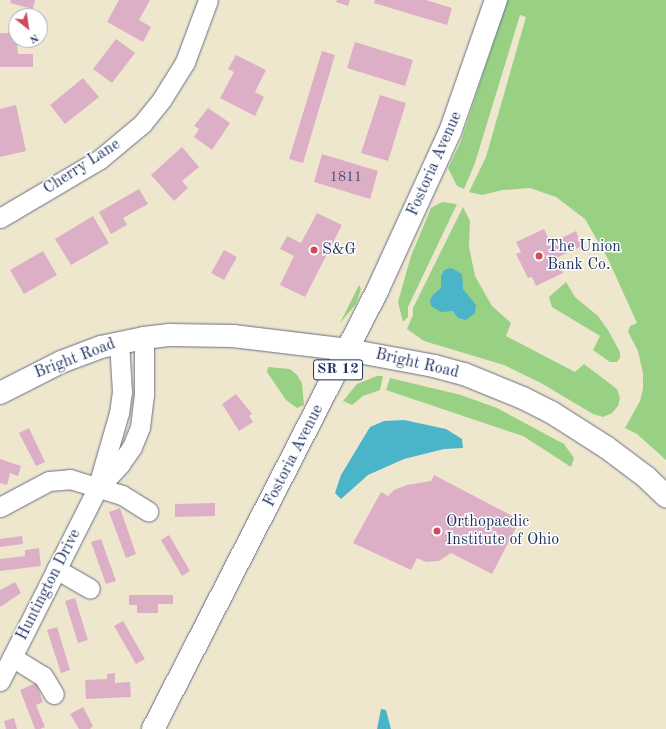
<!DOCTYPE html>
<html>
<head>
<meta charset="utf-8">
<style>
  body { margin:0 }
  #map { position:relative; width:666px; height:729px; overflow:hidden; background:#efe7cd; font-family:"Old Standard TT",serif }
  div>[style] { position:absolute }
  .green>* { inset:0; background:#98d184 }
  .water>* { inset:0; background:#4ab4c8 }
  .building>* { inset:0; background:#dcafc7 }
  .roads { filter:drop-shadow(0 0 1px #656f85) drop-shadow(0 0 1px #656f85) }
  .minor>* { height:19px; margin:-9.5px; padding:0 9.5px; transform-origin:9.5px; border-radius:9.5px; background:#fff }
  .major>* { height:22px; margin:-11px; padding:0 11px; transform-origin:11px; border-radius:11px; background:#fff }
  .dots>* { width:11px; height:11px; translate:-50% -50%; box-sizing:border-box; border:2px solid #fff; border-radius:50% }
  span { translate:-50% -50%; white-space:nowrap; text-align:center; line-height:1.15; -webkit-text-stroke:3px #fff; paint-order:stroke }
  .number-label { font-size:14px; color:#4b4f78 }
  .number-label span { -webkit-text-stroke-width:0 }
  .shield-label span { padding:1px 3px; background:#fff; border:1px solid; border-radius:3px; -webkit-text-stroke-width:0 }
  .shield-label { font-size:15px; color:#1b2f5e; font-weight:700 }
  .street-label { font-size:16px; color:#1b2f5e }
  .poi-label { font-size:16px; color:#1b2f5e }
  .left { translate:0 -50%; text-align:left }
  .north { position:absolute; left:8px; top:8px; width:40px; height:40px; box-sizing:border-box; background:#fff; border:1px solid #a4acbf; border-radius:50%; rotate:150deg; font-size:11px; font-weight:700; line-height:16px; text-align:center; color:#1b2f5e }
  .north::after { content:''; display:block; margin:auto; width:14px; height:18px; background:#d1495b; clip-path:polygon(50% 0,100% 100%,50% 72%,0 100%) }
</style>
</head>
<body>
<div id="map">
  <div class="green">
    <div style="clip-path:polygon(507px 0,666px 0,666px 460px,637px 434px,625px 428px,640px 401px,643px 388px,643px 374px,638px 351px,628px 332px,630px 326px,637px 323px,608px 259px,585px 219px,556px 197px,530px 188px,503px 190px,482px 195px,469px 192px,486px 157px,526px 17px,520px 15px,475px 163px,464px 189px,457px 186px,448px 168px,461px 141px)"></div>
    <div style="clip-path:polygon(442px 202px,457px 204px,408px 307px,408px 317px,403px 322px,398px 302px,411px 256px,431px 208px)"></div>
    <div style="clip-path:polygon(463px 207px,470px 221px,469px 247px,475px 276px,492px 306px,511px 323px,506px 336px,575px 372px,584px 364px,617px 389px,620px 398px,618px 406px,612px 413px,603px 417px,593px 414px,541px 383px,504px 365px,424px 341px,407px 329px,413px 315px,413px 308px)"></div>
    <div style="clip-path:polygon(566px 282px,575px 297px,598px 316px,608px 330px,620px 352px,620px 358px,617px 362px,610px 362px,593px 350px,600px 336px,552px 307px,549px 297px)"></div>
    <div style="clip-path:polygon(359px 285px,361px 289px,356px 304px,340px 323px)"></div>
    <div style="clip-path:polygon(268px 367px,290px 369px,297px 375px,302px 383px,304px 405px,297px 408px,286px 400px,267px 372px)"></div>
    <div style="clip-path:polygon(377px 376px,383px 376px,380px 390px,363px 396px,352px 405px,343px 401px,357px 384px)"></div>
    <div style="clip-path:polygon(390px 378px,461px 395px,497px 408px,564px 444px,574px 458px,571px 467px,523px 436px,386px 390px)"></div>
  </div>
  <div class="water">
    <div style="clip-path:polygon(451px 268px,462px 274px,463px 289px,476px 305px,475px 313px,466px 320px,458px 318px,453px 311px,441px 312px,431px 306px,430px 300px,433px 295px,441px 288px,441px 276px,444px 270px)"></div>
    <div style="clip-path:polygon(404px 420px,446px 429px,462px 439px,463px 448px,444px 449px,404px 459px,368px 475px,341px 499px,335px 493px,341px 475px,370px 427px,384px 421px)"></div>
    <div style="clip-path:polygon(381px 709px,386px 710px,391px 729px,377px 729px)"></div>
  </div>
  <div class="building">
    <div style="clip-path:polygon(11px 0,35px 0,33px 9px,10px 3px)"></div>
    <div style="clip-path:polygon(119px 0,150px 0,139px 20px,151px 27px,143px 42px,107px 22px)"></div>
    <div style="clip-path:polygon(337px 0,350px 0,348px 6px,336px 2px)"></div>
    <div style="clip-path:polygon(375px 0,426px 0,452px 8px,447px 25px,374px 3px)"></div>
    <div style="clip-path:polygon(0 33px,16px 33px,18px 54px,33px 54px,33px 67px,0 67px)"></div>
    <div style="clip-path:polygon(116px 39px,135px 53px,112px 83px,93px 69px)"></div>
    <div style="clip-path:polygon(355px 42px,413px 60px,405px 86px,347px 68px)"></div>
    <div style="clip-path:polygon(322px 51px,335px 55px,303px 163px,289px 159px)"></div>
    <div style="clip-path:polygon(236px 55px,266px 70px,255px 92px,264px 97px,255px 116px,220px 98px,234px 72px,228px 69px)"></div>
    <div style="clip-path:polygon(83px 78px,99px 97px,65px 124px,50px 105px)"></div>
    <div style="clip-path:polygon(380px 95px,406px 103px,388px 161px,361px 153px)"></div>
    <div style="clip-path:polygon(16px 105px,26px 151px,0 157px,0 109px)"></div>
    <div style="clip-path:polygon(208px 108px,230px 123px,212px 150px,194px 137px,199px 129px,194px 126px)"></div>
    <div style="clip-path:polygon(182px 147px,199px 167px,182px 181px,188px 188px,174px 201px,151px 175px)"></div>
    <div style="clip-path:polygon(322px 154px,378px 171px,370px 199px,314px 182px)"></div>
    <div style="clip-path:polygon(139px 189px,148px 204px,123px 218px,127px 225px,111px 234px,99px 212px)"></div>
    <div style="clip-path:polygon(317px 213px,342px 225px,305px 297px,280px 285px,294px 256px,280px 249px,287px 236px,301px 243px)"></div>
    <div style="clip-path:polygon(93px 216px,109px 243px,71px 265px,55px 239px)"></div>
    <div style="clip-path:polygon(544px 229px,551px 243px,576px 231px,582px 246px,556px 258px,563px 273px,536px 286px,532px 277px,528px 278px,516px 254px,521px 252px,516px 242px)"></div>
    <div style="clip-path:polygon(224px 250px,237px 257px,224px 280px,211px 273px)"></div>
    <div style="clip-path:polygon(43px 251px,57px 275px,24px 294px,10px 270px)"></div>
    <div style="clip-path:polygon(236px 394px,252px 414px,249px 416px,253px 422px,239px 431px,222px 404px)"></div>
    <div style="clip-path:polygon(29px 428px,45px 462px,36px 466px,19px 433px)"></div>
    <div style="clip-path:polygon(0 459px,21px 466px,18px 476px,10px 473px,7px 485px,0 483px)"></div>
    <div style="clip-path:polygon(434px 475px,520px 520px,492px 574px,451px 553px,439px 561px,426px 562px,417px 558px,411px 570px,353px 543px,381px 492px,388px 496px,394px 490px,407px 485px,431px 481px)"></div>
    <div style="clip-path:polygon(215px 503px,215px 516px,175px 517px,175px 504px)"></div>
    <div style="clip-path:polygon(120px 508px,136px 554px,126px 558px,109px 512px)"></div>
    <div style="clip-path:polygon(169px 535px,190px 571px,182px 576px,161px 540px)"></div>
    <div style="clip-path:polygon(22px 536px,23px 544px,0 547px,0 539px)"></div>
    <div style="clip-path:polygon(101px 539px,116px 581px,106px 584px,91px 542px)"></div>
    <div style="clip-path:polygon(39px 548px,41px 566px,0 571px,0 559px,25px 556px,25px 550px)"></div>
    <div style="clip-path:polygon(15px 582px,21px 593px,0 607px,0 590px)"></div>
    <div style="clip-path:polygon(129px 595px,173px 595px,173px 604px,158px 604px,158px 613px,137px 613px,137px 605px,129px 605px)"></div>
    <div style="clip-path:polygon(75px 598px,88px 640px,78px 643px,65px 601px)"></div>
    <div style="clip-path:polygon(123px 621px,145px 659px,136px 664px,114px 626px)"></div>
    <div style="clip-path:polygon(57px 627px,70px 670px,61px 673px,47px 630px)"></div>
    <div style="clip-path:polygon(115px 673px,115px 683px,130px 682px,131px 697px,86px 699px,85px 680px,107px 679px,107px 674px)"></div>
    <div style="clip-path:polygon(36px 683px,43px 702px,36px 705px,45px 727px,40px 729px,35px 729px,20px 690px)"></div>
    <div style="clip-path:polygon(83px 707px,93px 726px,90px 729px,79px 729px,70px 714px)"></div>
    <div style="clip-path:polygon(14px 718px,17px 729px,6px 729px,4px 721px)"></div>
  </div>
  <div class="roads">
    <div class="minor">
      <div style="left:0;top:218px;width:116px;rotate:-30.5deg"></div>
      <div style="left:100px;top:159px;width:55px;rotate:-39.8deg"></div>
      <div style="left:142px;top:124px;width:32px;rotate:-51deg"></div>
      <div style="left:162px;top:99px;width:44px;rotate:-58.1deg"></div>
      <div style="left:185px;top:62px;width:66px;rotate:-69.6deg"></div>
      <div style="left:98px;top:488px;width:33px;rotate:-47deg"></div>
      <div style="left:120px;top:464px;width:21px;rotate:-55deg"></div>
      <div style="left:132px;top:447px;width:22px;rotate:-68deg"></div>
      <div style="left:140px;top:427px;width:32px;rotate:-83deg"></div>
      <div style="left:144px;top:395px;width:57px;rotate:-90deg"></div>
      <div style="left:0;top:507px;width:55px;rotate:-28deg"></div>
      <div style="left:49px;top:481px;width:21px;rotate:-5deg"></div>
      <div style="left:70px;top:479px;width:54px;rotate:17.1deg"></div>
      <div style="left:122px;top:495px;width:31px;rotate:32deg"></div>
      <div style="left:56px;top:569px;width:39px;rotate:30deg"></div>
      <div style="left:12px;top:657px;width:36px;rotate:32deg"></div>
      <div style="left:43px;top:676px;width:21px;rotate:59deg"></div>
      <div style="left:0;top:681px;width:215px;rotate:-63.2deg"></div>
      <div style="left:97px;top:489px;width:79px;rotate:-73.9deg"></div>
      <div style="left:119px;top:413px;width:21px;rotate:-82deg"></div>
      <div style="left:122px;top:392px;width:50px;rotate:-93.4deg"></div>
    </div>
    <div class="major">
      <div style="left:0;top:393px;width:68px;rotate:-26.9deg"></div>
      <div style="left:61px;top:362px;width:43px;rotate:-20.6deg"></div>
      <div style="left:101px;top:347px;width:44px;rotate:-11.8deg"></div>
      <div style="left:144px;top:338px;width:26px;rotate:-7deg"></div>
      <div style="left:170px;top:335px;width:63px;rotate:0.9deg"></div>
      <div style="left:233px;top:336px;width:116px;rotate:6.9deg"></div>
      <div style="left:348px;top:350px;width:87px;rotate:10.5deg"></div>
      <div style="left:434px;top:366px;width:31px;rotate:15deg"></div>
      <div style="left:464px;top:374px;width:64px;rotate:22.1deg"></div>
      <div style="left:523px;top:398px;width:31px;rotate:27deg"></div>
      <div style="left:551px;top:412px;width:65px;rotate:32.5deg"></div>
      <div style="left:606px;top:447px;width:50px;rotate:36.9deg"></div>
      <div style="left:646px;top:477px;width:28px;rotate:44deg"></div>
      <div style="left:153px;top:729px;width:494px;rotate:-62.9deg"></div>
      <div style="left:378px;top:289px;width:173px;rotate:-65.4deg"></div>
      <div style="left:450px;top:132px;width:140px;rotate:-70.8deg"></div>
    </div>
  </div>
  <div class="dots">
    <div style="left:314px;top:250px;background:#d1495b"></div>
    <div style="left:539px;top:256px;background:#d1495b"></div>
    <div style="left:437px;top:531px;background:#d1495b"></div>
  </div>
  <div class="number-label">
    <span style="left:346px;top:177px">1811</span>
  </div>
  <div class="shield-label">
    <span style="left:338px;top:370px">SR 12</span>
  </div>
  <div class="street-label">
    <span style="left:435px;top:164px;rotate:-66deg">Fostoria Avenue</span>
    <span style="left:82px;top:167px;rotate:-33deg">Cherry Lane</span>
    <span style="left:75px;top:359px;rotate:-21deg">Bright Road</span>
    <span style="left:417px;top:364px;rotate:13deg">Bright Road</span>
    <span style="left:294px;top:456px;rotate:-63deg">Fostoria Avenue</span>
    <span style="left:49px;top:585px;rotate:-63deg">Huntington Drive</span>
  </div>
  <div class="poi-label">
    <span class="left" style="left:547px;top:256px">The Union<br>Bank Co.</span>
    <span class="left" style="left:322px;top:250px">S&amp;G</span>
    <span class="left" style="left:446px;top:531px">Orthopaedic<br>Institute of Ohio</span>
  </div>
  <div class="north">N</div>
</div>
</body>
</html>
